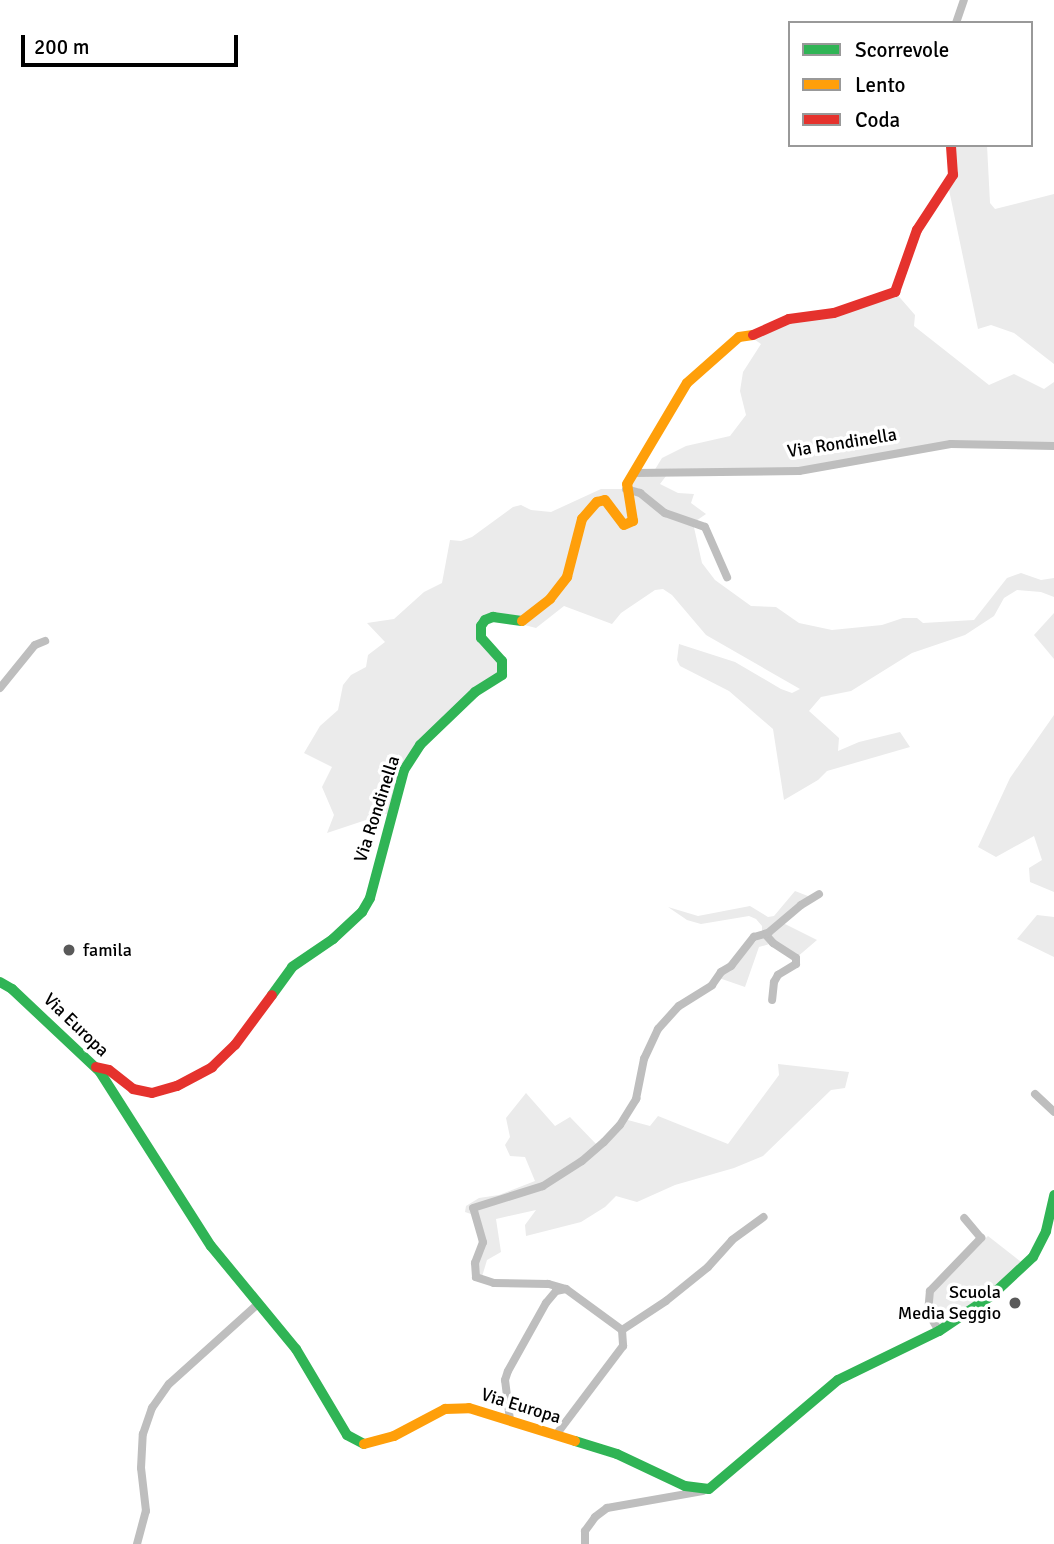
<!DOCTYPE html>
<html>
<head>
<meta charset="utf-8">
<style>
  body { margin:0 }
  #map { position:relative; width:1054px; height:1544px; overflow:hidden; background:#fff; font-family:Signika,sans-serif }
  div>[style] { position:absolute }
  .green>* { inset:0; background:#ebebeb }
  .street>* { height:8px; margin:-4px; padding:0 4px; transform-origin:4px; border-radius:4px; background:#bebebe }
  .fast>* { height:10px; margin:-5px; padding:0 5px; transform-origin:5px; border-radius:5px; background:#30b455 }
  .slow>* { height:10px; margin:-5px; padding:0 5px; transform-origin:5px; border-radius:5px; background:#ff9f0a }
  .jam>* { height:10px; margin:-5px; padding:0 5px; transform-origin:5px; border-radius:5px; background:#e5322d }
  .dots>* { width:19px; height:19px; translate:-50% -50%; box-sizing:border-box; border:4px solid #fff; border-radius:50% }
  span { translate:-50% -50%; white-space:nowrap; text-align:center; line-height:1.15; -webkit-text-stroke:7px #fff; paint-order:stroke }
  .street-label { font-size:18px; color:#000 }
  .poi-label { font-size:18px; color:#000 }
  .left { translate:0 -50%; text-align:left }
  .right { translate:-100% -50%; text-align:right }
  .legend { position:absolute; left:788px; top:21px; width:245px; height:126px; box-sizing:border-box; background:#fff; border:2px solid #999; margin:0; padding:9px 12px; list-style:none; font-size:21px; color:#000 }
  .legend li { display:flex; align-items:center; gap:14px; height:35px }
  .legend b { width:35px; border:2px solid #999 }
  .scale { position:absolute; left:21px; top:35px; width:217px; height:32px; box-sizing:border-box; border:4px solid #000; border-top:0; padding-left:9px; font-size:21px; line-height:24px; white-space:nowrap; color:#000; -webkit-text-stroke:5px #fff; paint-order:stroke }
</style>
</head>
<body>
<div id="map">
  <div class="green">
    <div style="clip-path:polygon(951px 145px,987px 145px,990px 203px,995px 209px,1054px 194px,1054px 364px,1014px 333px,991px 325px,978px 329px,948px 185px)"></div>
    <div style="clip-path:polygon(895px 292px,915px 315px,914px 326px,989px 385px,1014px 374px,1044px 389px,1054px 382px,1054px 446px,951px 444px,799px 471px,669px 472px,660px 484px,678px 493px,694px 494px,691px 503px,706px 514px,693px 523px,702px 563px,715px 580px,751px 606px,776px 607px,799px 623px,832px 630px,882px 625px,903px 618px,917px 618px,923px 623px,974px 620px,1007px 578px,1021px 573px,1041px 580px,1054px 578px,1054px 597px,1041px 592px,1017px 590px,1004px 598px,994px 616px,965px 635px,912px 653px,851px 691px,821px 697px,809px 711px,839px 738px,838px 751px,859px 742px,900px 732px,910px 747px,827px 771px,818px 780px,784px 800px,773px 729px,729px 691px,680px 666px,677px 660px,679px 644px,735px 662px,781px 689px,792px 693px,800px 689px,706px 635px,672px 595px,663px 589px,655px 590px,621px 613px,612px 624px,564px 606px,536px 628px,493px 617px,480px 633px,502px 661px,494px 681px,412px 756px,393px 815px,384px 814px,327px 833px,334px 815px,322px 787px,332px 767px,304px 753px,320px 726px,338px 710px,343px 685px,351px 675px,366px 667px,368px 655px,385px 642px,367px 623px,394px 619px,424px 592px,442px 583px,450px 540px,461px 541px,472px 537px,513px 507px,521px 505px,531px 510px,551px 512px,601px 489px,626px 489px,634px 473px,654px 471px,662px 458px,686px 446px,730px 436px,746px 415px,740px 391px,743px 372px,761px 344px,751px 337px,766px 327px)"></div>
    <div style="clip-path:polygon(1054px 613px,1054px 659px,1034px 635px)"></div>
    <div style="clip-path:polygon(1054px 715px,1054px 892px,1030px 882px,1029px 868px,1042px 860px,1034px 836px,996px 857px,978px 847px,1010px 778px)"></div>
    <div style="clip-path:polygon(795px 891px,813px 898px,783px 923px,817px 940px,796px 958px,773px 943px,759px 947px,745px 987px,719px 978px,762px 935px,762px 926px,756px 919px,749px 916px,701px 924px,687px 920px,668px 907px,698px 916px,750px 906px,768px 917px,774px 916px)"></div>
    <div style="clip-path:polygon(1037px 915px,1054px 917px,1054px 957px,1017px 939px)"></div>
    <div style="clip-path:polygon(778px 1064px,849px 1072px,845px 1088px,831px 1090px,763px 1156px,734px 1168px,675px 1185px,637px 1202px,616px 1196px,605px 1207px,581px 1222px,526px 1236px,525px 1225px,536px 1210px,496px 1219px,501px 1252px,487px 1260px,481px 1280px,474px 1271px,481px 1254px,474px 1215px,465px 1212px,466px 1206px,479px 1198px,499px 1195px,535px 1181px,525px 1157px,510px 1156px,505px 1145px,510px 1137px,506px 1118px,526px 1093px,555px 1126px,570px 1117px,598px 1146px,624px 1119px,650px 1126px,658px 1116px,728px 1144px,779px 1075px)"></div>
    <div style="clip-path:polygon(988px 1236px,1025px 1265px,939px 1331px,928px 1301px,930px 1291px)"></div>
  </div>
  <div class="street">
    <div style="left:956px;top:23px;width:24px;rotate:-71deg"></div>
    <div style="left:634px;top:473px;width:165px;rotate:-0.7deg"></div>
    <div style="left:799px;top:471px;width:154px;rotate:-10.1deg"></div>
    <div style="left:951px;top:444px;width:103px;rotate:1.1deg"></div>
    <div style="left:626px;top:489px;width:15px;rotate:16deg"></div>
    <div style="left:640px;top:493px;width:32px;rotate:39deg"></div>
    <div style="left:665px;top:513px;width:42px;rotate:19.3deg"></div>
    <div style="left:705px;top:527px;width:55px;rotate:66.3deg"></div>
    <div style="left:0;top:688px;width:55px;rotate:-50.9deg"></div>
    <div style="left:35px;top:645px;width:11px;rotate:-22deg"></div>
    <div style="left:765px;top:934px;width:12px;rotate:48deg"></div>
    <div style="left:773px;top:943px;width:27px;rotate:33deg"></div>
    <div style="left:796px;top:958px;width:6px;rotate:90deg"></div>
    <div style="left:796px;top:964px;width:21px;rotate:149deg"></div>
    <div style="left:778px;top:975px;width:8px;rotate:120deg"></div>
    <div style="left:774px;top:982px;width:18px;rotate:96deg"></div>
    <div style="left:1035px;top:1094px;width:26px;rotate:43deg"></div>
    <div style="left:566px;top:1289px;width:19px;rotate:-164deg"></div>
    <div style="left:548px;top:1284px;width:54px;rotate:-178.9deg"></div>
    <div style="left:494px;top:1283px;width:19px;rotate:-162deg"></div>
    <div style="left:476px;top:1277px;width:14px;rotate:-94deg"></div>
    <div style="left:475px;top:1263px;width:22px;rotate:-69deg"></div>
    <div style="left:483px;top:1242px;width:35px;rotate:-106deg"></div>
    <div style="left:473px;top:1208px;width:73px;rotate:-17.4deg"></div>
    <div style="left:543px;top:1186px;width:46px;rotate:-32.7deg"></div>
    <div style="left:582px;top:1161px;width:29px;rotate:-41deg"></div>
    <div style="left:604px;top:1142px;width:23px;rotate:-47deg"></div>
    <div style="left:620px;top:1125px;width:31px;rotate:-58deg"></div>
    <div style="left:636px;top:1099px;width:41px;rotate:-78.7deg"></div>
    <div style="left:644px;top:1059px;width:33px;rotate:-65deg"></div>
    <div style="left:658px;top:1029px;width:31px;rotate:-48deg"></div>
    <div style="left:679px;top:1006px;width:39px;rotate:-32deg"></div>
    <div style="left:712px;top:985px;width:16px;rotate:-55deg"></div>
    <div style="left:721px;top:972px;width:12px;rotate:-31deg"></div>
    <div style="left:731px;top:966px;width:37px;rotate:-52deg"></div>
    <div style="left:754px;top:937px;width:15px;rotate:-16deg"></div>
    <div style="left:768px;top:933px;width:43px;rotate:-40.3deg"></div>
    <div style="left:801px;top:905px;width:21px;rotate:-31deg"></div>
    <div style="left:622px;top:1330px;width:53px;rotate:-33.4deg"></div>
    <div style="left:666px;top:1301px;width:54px;rotate:-39deg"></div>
    <div style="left:708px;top:1267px;width:36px;rotate:-48deg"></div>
    <div style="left:732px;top:1240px;width:39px;rotate:-36deg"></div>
    <div style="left:939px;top:1331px;width:21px;rotate:-121deg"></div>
    <div style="left:928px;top:1313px;width:22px;rotate:-85deg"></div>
    <div style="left:930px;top:1291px;width:74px;rotate:-46.1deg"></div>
    <div style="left:981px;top:1238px;width:26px;rotate:-130deg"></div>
    <div style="left:510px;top:1420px;width:40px;rotate:-97.1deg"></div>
    <div style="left:505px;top:1380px;width:9px;rotate:-72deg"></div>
    <div style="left:508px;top:1371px;width:78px;rotate:-60.8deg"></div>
    <div style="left:546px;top:1303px;width:16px;rotate:-50deg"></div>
    <div style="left:556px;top:1291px;width:10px;rotate:-11deg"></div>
    <div style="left:566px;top:1289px;width:69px;rotate:36.2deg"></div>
    <div style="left:622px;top:1330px;width:16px;rotate:86deg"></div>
    <div style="left:623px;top:1346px;width:111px;rotate:127deg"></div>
    <div style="left:137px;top:1544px;width:34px;rotate:-75deg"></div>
    <div style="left:146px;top:1511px;width:43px;rotate:-96.6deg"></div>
    <div style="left:141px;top:1468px;width:34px;rotate:-87deg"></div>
    <div style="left:143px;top:1434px;width:28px;rotate:-71deg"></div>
    <div style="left:152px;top:1408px;width:29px;rotate:-55deg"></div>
    <div style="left:169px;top:1384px;width:120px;rotate:-42deg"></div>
    <div style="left:585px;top:1544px;width:13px;rotate:-90deg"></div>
    <div style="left:585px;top:1531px;width:17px;rotate:-54deg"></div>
    <div style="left:595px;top:1517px;width:15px;rotate:-37deg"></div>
    <div style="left:607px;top:1508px;width:97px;rotate:-10deg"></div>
  </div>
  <div class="fast">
    <div style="left:0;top:982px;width:14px;rotate:30deg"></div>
    <div style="left:12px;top:989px;width:121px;rotate:43.3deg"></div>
    <div style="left:100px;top:1072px;width:206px;rotate:57.5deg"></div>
    <div style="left:211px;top:1246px;width:134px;rotate:50.5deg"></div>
    <div style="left:296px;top:1349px;width:100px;rotate:59.3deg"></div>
    <div style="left:347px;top:1435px;width:19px;rotate:28deg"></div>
    <div style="left:272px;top:995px;width:34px;rotate:-54deg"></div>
    <div style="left:292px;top:967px;width:50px;rotate:-34.3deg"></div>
    <div style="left:333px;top:939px;width:40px;rotate:-43deg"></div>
    <div style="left:362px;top:912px;width:16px;rotate:-60deg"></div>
    <div style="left:370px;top:898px;width:132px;rotate:-75.1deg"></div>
    <div style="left:404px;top:770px;width:30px;rotate:-57deg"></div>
    <div style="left:420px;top:745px;width:76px;rotate:-43.9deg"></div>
    <div style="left:475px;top:692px;width:32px;rotate:-32deg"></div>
    <div style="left:502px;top:675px;width:14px;rotate:-90deg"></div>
    <div style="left:502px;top:661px;width:31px;rotate:-132deg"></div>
    <div style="left:481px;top:638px;width:12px;rotate:-90deg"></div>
    <div style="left:481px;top:626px;width:7px;rotate:-56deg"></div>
    <div style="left:485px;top:620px;width:9px;rotate:-21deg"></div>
    <div style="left:493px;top:617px;width:29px;rotate:8deg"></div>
    <div style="left:575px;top:1441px;width:44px;rotate:17.2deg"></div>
    <div style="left:617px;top:1454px;width:75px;rotate:25.2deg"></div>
    <div style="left:685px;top:1486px;width:24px;rotate:7deg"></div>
    <div style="left:709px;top:1489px;width:169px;rotate:-40.2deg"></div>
    <div style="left:838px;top:1380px;width:112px;rotate:-25.9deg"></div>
    <div style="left:939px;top:1331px;width:63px;rotate:-33.9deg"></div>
    <div style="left:991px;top:1296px;width:57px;rotate:-42.9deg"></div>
    <div style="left:1033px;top:1257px;width:29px;rotate:-63deg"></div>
    <div style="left:1046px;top:1231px;width:37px;rotate:-77deg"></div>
  </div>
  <div class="slow">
    <div style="left:522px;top:621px;width:36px;rotate:-38deg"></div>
    <div style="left:550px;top:599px;width:28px;rotate:-52deg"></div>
    <div style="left:567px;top:577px;width:60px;rotate:-75.5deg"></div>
    <div style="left:582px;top:519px;width:23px;rotate:-49deg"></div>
    <div style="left:597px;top:502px;width:8px;rotate:-14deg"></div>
    <div style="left:605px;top:500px;width:31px;rotate:53deg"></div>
    <div style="left:624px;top:525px;width:10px;rotate:-24deg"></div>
    <div style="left:633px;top:521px;width:37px;rotate:-99deg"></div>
    <div style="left:627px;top:484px;width:117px;rotate:-59.3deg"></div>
    <div style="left:687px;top:383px;width:69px;rotate:-41.5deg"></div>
    <div style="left:739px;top:337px;width:14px;rotate:-8deg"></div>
    <div style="left:364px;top:1444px;width:31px;rotate:-15deg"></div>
    <div style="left:394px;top:1436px;width:58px;rotate:-27.9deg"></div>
    <div style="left:445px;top:1409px;width:24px;rotate:-2deg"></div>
    <div style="left:469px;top:1408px;width:111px;rotate:17.3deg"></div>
  </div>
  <div class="jam">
    <div style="left:753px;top:335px;width:39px;rotate:-24deg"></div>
    <div style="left:789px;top:319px;width:45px;rotate:-7.6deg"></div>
    <div style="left:834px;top:313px;width:65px;rotate:-19deg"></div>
    <div style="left:895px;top:292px;width:66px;rotate:-70.5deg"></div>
    <div style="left:917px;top:230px;width:66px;rotate:-56.8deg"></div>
    <div style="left:953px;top:175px;width:30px;rotate:-94deg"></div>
    <div style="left:96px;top:1067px;width:13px;rotate:13deg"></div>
    <div style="left:109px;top:1070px;width:31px;rotate:38deg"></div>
    <div style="left:133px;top:1089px;width:19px;rotate:12deg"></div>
    <div style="left:152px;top:1093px;width:26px;rotate:-16deg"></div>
    <div style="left:177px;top:1086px;width:40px;rotate:-28deg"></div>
    <div style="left:212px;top:1067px;width:32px;rotate:-44deg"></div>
    <div style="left:235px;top:1045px;width:62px;rotate:-53.5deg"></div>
  </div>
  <div class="dots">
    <div style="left:69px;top:950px;background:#595959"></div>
    <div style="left:1015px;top:1303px;background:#595959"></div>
  </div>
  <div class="street-label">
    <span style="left:842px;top:443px;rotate:-9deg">Via Rondinella</span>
    <span style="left:377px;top:809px;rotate:-72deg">Via Rondinella</span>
    <span style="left:76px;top:1025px;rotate:44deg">Via Europa</span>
    <span style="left:521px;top:1406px;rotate:17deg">Via Europa</span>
  </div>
  <div class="poi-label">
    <span class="left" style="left:83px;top:950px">famila</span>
    <span class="right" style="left:1001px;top:1303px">Scuola<br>Media Seggio</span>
  </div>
  <ul class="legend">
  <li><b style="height:9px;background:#30b455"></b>Scorrevole</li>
  <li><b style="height:9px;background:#ff9f0a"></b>Lento</li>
  <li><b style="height:9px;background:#e5322d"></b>Coda</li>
  </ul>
  <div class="scale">200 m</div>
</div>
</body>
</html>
